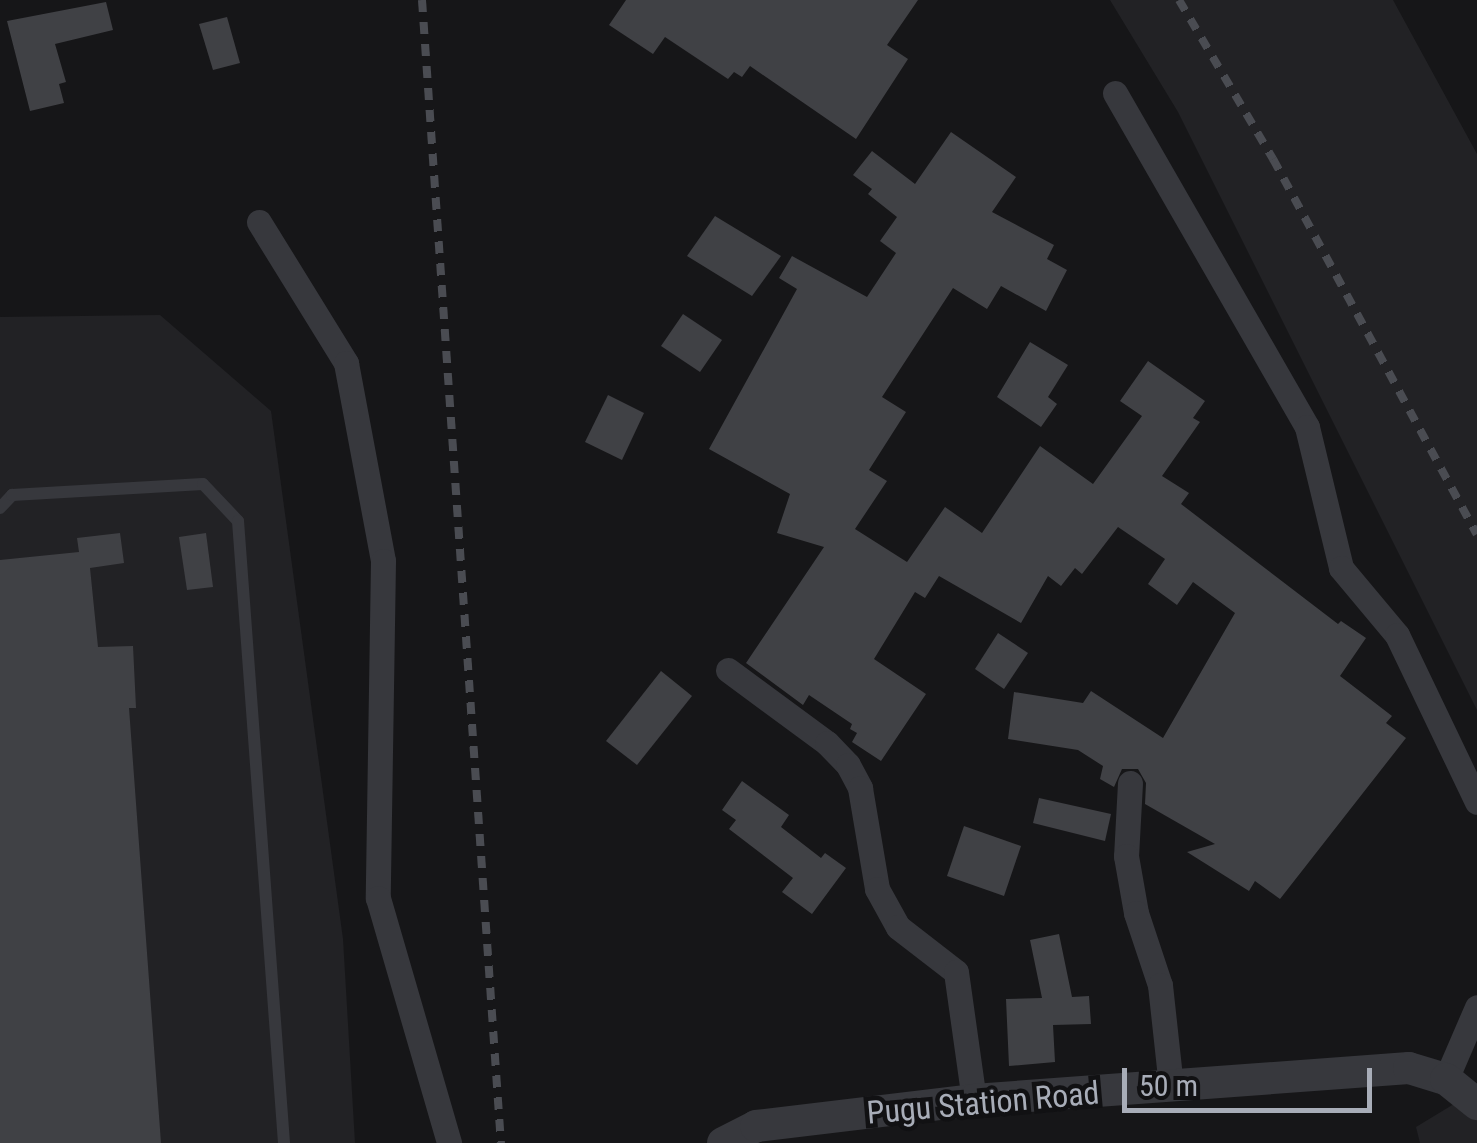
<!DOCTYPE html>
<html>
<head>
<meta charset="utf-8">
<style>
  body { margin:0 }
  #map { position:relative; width:1477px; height:1143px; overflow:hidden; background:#161618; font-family:"Roboto Condensed",sans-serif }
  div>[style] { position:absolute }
  .built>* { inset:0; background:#222225 }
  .building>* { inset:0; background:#404145 }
  .service>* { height:12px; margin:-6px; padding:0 6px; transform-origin:6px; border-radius:6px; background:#37383d }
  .minor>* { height:25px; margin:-12.5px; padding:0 12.5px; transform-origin:12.5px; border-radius:12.5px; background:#37383d }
  .tertiary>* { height:32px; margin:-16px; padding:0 16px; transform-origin:16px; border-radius:16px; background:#37383d }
  .rail>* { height:8px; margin-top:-4px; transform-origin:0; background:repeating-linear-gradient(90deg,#4a4c52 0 12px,transparent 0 22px) }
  span { translate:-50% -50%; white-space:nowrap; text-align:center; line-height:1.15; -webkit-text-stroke:9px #111113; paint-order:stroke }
  .street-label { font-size:32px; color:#a8adb8 }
  .scale { position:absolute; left:1122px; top:1068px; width:250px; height:45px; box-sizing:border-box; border:5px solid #a8adb8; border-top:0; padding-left:12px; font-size:30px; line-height:35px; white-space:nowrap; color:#a8adb8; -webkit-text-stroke:8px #111113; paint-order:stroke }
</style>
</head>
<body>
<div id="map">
  <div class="built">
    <div style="clip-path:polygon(1110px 0,1393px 0,1477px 154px,1477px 710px,1178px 112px)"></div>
    <div style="clip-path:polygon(160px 315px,271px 411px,343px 939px,355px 1143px,0 1143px,0 317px)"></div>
    <div style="clip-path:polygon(1477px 1090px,1477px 1143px,1420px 1143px,1416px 1127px)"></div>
  </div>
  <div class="building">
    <div style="clip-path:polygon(626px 0,918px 0,887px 45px,908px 59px,856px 139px,750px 66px,742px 77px,734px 72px,728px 79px,665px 37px,653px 54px,609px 25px)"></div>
    <div style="clip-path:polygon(106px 2px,113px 30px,55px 44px,66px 82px,59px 84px,64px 103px,30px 111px,7px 21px)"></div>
    <div style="clip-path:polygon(227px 17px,240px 63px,213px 70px,199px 24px)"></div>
    <div style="clip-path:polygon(951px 132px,1016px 177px,992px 212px,1054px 245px,1047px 259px,1067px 270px,1046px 311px,1001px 286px,987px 309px,953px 288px,882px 397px,906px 412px,869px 470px,887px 481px,855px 529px,907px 562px,945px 507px,982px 533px,1040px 446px,1093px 484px,1142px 416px,1120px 401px,1148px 361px,1205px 401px,1193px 418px,1200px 422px,1162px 476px,1189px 493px,1181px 504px,1338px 624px,1341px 621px,1366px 638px,1340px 676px,1392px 716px,1386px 723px,1406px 738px,1280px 899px,1255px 881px,1249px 891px,1187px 852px,1215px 844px,1145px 804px,1146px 783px,1138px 769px,1122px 769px,1114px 787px,1100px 779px,1103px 766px,1078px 750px,1008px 739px,1014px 692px,1083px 703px,1091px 691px,1163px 738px,1235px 613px,1193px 582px,1177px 605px,1148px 584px,1165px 559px,1118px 527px,1082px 574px,1075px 568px,1061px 586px,1048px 576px,1021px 623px,939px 576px,925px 598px,915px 592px,874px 659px,926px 694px,881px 761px,852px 742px,857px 733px,850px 729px,852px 724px,809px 695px,803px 705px,746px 663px,824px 547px,777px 533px,790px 494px,709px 449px,797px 289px,779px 278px,792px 256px,867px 297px,896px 253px,880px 241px,897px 217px,868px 194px,872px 189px,853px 175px,872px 151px,915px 184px)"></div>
    <div style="clip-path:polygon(715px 216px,781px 256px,752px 296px,687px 256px)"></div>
    <div style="clip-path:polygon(683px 314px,722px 340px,700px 372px,661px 346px)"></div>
    <div style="clip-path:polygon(1030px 342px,1068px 365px,1048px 397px,1057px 404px,1041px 427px,997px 397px)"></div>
    <div style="clip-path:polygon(608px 395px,644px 413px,622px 460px,585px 442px)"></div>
    <div style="clip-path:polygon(120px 533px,124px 563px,90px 568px,98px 647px,133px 646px,136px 708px,129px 708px,161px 1143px,0 1143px,0 560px,79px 552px,77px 538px)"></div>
    <div style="clip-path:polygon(206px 533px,213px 587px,187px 590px,179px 537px)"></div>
    <div style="clip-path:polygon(998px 633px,1028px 653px,1004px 689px,975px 669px)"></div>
    <div style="clip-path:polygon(661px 671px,692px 696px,637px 765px,606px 741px)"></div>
    <div style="clip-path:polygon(742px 781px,789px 815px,781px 827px,821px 858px,825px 853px,846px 868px,812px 914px,782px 892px,793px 878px,729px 829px,736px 820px,722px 810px)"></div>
    <div style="clip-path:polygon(1039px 798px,1111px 814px,1105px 841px,1033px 823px)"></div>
    <div style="clip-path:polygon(964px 826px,1021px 846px,1004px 896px,947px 876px)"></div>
    <div style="clip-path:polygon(1059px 934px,1072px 997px,1089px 996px,1091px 1024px,1053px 1025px,1055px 1062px,1009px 1066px,1006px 999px,1042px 998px,1030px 940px)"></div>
  </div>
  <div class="service">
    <div style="left:0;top:508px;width:18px;rotate:-47deg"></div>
    <div style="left:12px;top:495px;width:191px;rotate:-3.3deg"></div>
    <div style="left:203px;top:484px;width:51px;rotate:46.6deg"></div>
    <div style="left:238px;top:521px;width:624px;rotate:85.77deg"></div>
  </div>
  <div class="minor">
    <div style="left:1115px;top:93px;width:385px;rotate:60.1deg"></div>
    <div style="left:1307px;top:427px;width:145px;rotate:76.4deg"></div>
    <div style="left:1341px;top:568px;width:87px;rotate:50.1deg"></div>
    <div style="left:1397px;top:635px;width:185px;rotate:64.4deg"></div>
    <div style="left:259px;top:222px;width:166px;rotate:58.3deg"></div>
    <div style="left:346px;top:363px;width:201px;rotate:79.4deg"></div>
    <div style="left:383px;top:561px;width:337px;rotate:90.9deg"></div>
    <div style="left:378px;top:898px;width:255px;rotate:73.8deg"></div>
    <div style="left:728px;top:670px;width:123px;rotate:36.4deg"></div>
    <div style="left:827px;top:743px;width:30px;rotate:46deg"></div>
    <div style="left:848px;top:765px;width:26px;rotate:62deg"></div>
    <div style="left:860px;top:788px;width:102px;rotate:80.4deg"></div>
    <div style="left:877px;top:889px;width:43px;rotate:61.1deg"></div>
    <div style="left:898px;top:927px;width:73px;rotate:37.8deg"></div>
    <div style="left:956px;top:972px;width:129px;rotate:82deg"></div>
    <div style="left:1130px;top:783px;width:73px;rotate:93.1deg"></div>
    <div style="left:1126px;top:856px;width:58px;rotate:80deg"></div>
    <div style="left:1136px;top:913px;width:76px;rotate:71.6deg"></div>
    <div style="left:1160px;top:985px;width:103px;rotate:83.8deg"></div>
    <div style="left:1446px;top:1079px;width:78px;rotate:-66.7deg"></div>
  </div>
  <div class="tertiary">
    <div style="left:723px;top:1143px;width:37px;rotate:-27deg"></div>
    <div style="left:756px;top:1126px;width:220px;rotate:-6.8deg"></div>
    <div style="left:974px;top:1100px;width:436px;rotate:-4.2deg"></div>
    <div style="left:1409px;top:1068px;width:39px;rotate:17deg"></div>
    <div style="left:1446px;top:1079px;width:40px;rotate:39deg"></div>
  </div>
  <div class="rail">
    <div style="left:422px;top:0;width:1146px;rotate:86.05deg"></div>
    <div style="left:1179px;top:0;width:185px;rotate:59.4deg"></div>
    <div style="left:1273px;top:159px;width:427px;rotate:61.5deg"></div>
  </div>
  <div class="street-label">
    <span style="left:983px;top:1103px;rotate:-5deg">Pugu Station Road</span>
  </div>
  <div class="scale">50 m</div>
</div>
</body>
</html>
